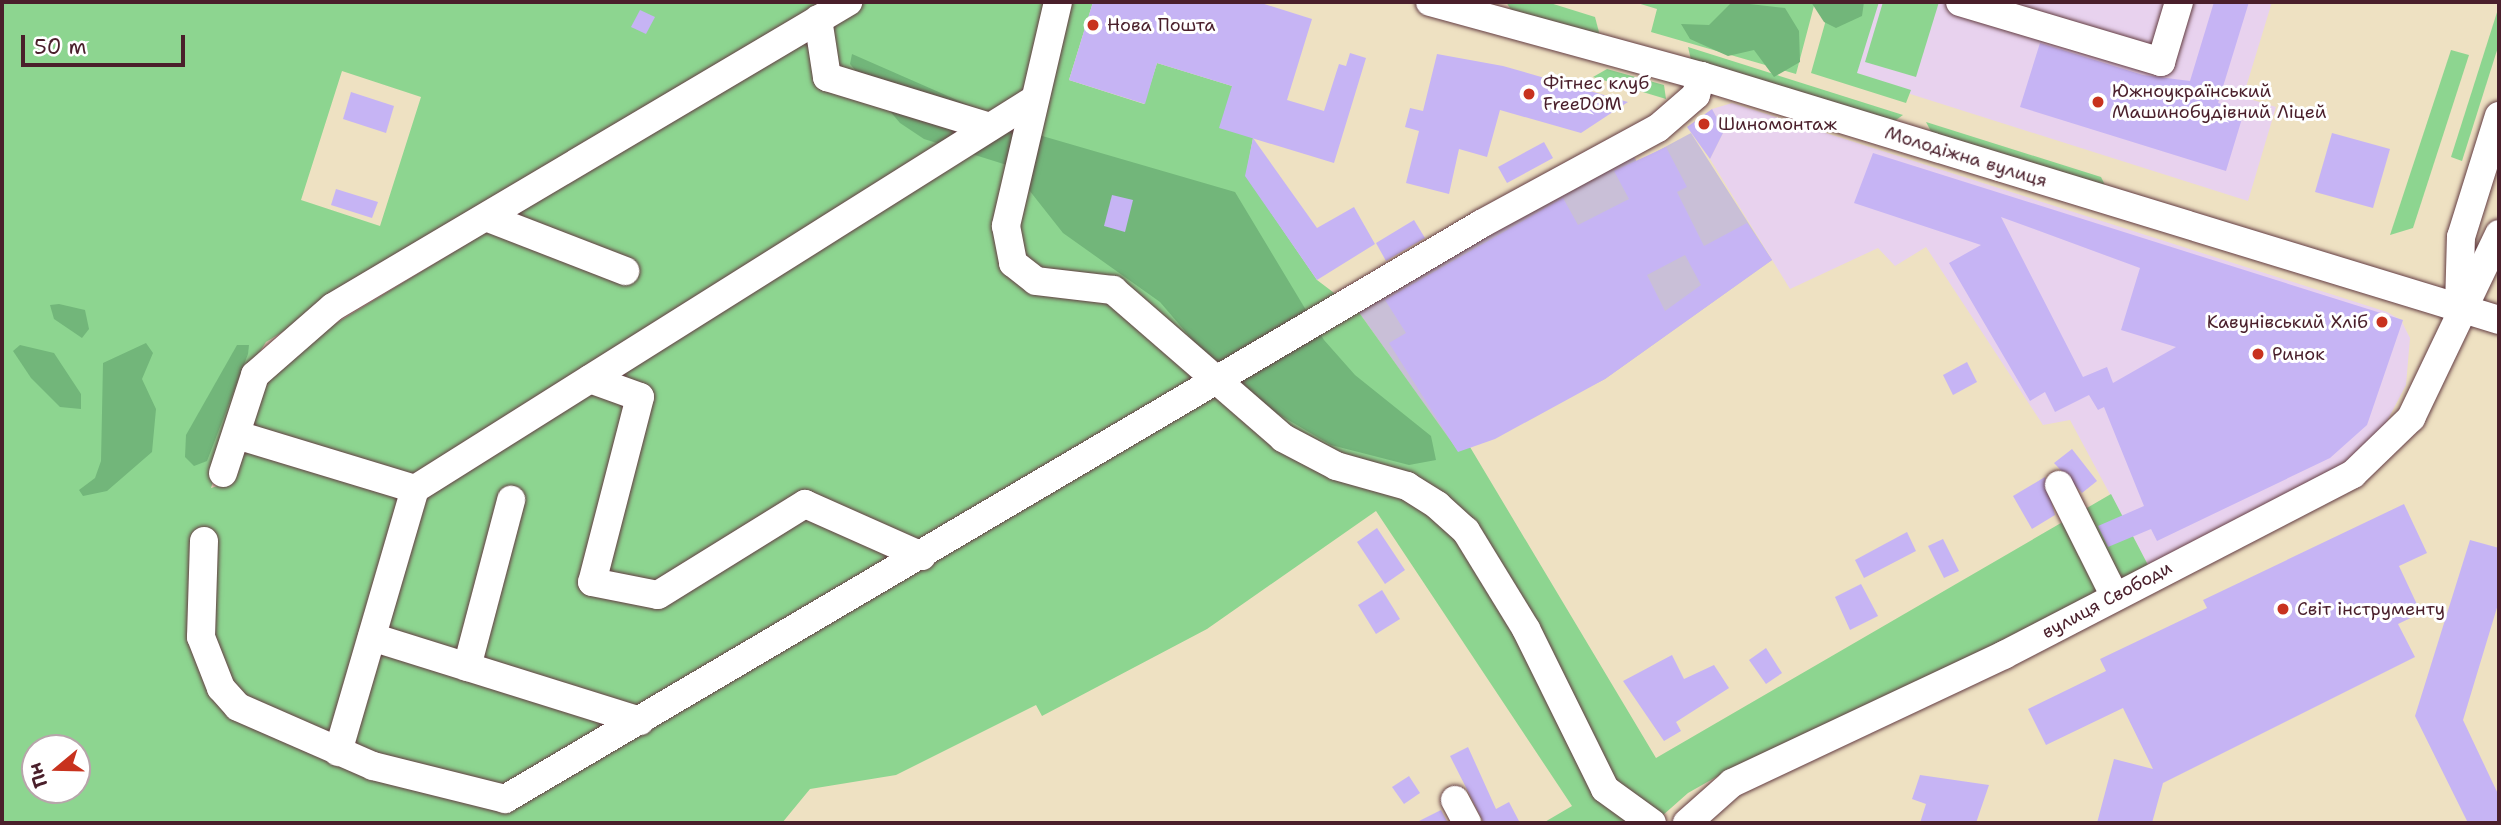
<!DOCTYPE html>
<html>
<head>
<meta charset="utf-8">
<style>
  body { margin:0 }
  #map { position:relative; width:2501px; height:825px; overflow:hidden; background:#eee1c2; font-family:"Shantell Sans",sans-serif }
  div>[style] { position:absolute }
  .built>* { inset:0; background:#e8d2ee }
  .industrial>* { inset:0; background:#c9bfd7 }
  .green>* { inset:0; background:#8dd590 }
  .forest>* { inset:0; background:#72b67a }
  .building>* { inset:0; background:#c6b4f4 }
  .roads { filter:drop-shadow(0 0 2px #633c42) drop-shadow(0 0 2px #633c42) }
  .minor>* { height:28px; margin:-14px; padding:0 14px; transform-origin:14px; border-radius:14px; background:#fff }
  .dots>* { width:19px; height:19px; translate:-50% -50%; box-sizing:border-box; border:4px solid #fff; border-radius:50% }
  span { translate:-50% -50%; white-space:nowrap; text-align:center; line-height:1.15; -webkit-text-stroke:6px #fff; paint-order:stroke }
  .poi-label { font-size:18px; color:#4a1f2b }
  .left { translate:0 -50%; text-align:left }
  .right { translate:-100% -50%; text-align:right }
  .street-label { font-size:18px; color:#4a1f2b }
  .frame { position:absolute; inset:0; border:4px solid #4a1f2b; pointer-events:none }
  .north { position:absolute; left:21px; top:734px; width:70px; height:70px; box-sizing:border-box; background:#fff; border:2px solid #b7a5aa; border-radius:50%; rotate:251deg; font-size:19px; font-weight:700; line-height:28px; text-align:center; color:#4a1f2b }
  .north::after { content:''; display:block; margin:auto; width:24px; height:32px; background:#c8321e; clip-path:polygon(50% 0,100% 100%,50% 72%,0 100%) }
  .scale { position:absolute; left:21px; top:35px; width:164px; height:32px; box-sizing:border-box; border:4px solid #4a1f2b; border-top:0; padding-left:9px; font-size:21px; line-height:24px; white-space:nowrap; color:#4a1f2b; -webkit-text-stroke:5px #fff; paint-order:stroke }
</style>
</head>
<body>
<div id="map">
  <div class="built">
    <div style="clip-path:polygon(1843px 2px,2272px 2px,2243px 97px,2276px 107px,2248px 201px,1822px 66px)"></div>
    <div style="clip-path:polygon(1732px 103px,2387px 312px,2401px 320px,2410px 338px,2406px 385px,2375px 444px,2340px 468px,2148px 565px,2070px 420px,2043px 425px,1926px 247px,1895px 266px,1878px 248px,1790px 289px,1710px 159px,1724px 131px,1712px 109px)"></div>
  </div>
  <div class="industrial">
    <div style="clip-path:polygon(1691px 133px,1772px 260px,1605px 379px,1458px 452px,1358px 311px,1632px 153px,1637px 162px)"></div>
  </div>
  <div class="green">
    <div style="clip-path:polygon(evenodd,2px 2px,830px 2px,266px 342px,249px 369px,211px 488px,224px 484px,248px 394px,287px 353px,866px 2px,1093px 2px,1069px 80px,1144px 104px,1157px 63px,1232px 86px,1253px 138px,1246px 176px,1317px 280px,1358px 311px,1458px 451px,1470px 447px,1656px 758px,2111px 494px,2148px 565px,1971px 663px,1725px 772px,1688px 793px,1654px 823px,1543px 823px,1572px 806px,1376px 511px,1207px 629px,1042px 716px,1036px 705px,896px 775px,810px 789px,782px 823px,2px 823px,2px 2px,342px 71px,421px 97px,380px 226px,301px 200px,342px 71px,2px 2px,35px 748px,77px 748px,77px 790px,35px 790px,35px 748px)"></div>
    <div style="clip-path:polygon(1506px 2px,1547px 2px,1595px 17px,1600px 36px,1513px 13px)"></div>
    <div style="clip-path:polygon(1634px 2px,1815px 2px,1796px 74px,1651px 32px,1657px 9px)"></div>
    <div style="clip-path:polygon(1831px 2px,1879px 2px,1857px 73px,1911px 90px,1906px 103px,1811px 73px)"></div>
    <div style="clip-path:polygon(1883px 2px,1939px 2px,1916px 77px,1865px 62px)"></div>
    <div style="clip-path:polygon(2499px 6px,2499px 44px,2462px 161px,2451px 157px)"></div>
    <div style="clip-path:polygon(1688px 47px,1903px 115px,1886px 127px,1692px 64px)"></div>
    <div style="clip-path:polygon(2451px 50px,2469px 55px,2413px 228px,2390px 235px)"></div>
    <div style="clip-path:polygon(1607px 69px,1664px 85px,1666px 99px,1593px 77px)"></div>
    <div style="clip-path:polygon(1926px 122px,2101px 177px,2110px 195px,1937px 143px)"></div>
  </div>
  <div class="forest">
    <div style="clip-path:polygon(1732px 2px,1785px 8px,1799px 31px,1800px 62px,1774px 77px,1754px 50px,1728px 56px,1690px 39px,1681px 24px,1709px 25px)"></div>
    <div style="clip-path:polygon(1811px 2px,1864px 2px,1862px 16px,1836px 28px,1824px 22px)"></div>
    <div style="clip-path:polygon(852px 54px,1032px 133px,1235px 192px,1324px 340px,1355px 375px,1431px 436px,1436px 460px,1409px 465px,1331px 445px,1268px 408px,1214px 365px,1160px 302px,1063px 233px,1010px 166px,924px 139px,900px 123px,850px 64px)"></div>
    <div style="clip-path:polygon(59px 304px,85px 310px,89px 329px,82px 338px,54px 319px,50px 305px)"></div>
    <div style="clip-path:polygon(146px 343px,153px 353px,142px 379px,156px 409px,152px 452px,107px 491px,83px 496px,79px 490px,95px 478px,101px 461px,103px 363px)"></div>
    <div style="clip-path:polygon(20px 345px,54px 353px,81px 394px,81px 409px,60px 407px,31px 378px,13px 351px)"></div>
    <div style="clip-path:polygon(237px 345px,249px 345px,248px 354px,207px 461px,194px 466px,185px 457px,186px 435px)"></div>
  </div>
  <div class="building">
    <div style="clip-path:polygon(1093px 2px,1258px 2px,1312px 19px,1287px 100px,1324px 111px,1339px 64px,1346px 66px,1350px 53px,1366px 58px,1334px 163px,1219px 128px,1232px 86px,1157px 63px,1145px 104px,1069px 80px)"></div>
    <div style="clip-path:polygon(2214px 2px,2249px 2px,2218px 103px,2244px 112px,2226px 171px,2020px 107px,2040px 43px,2143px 75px,2190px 81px)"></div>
    <div style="clip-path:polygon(640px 10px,655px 17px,646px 34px,631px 27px)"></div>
    <div style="clip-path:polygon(1437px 54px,1503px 66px,1628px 102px,1581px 133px,1500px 110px,1487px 157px,1459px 149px,1449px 194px,1406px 183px,1419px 131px,1405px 127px,1410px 108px,1423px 111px)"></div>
    <div style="clip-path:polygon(351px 92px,394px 106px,386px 133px,343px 119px)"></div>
    <div style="clip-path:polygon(1712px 109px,1724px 131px,1710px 159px,1687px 127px)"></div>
    <div style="clip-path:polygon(2332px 133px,2390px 149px,2373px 208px,2315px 192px)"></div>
    <div style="clip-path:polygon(1253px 138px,1317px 228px,1354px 207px,1375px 244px,1317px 280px,1245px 176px)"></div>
    <div style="clip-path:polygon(1544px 142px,1553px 158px,1507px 183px,1498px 167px)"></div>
    <div style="clip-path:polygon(evenodd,1666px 147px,1687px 187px,1677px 192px,1704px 246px,1747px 223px,1772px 260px,1605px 379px,1495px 439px,1458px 452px,1389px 343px,1406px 333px,1385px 300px,1563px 198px,1578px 225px,1629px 199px,1614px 171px,1666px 147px,1685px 255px,1701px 285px,1665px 311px,1647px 275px,1685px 255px)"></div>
    <div style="clip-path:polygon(evenodd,1873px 153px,2403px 320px,2367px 425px,2330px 458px,2157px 541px,2151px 529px,2108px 547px,2098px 526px,2144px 506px,2104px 407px,2098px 410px,2089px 395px,2055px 412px,2045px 392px,2030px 401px,1949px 263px,1981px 245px,1854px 203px,1873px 153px,2001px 217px,2140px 268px,2121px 330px,2176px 347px,2113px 383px,2107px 367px,2083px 377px,2001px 217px)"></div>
    <div style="clip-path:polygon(336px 189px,378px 202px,372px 218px,331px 205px)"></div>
    <div style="clip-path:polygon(1112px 195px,1133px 200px,1125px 232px,1104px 226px)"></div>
    <div style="clip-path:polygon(1414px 220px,1425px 238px,1386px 261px,1376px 243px)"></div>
    <div style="clip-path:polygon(1967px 362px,1977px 382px,1953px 395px,1943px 375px)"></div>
    <div style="clip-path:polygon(2072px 449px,2097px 481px,2082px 493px,2054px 463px)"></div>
    <div style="clip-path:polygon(2045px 477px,2055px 515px,2032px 529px,2013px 496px)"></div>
    <div style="clip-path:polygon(2404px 504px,2427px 553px,2399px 566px,2421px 613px,2398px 624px,2415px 657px,2163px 783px,2152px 823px,2097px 823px,2114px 759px,2153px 769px,2123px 708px,2046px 745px,2028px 709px,2106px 671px,2100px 659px,2207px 608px,2203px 600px)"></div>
    <div style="clip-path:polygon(1377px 528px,1405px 570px,1385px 584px,1357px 542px)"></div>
    <div style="clip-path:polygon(1907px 532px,1916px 551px,1864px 578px,1855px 560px)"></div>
    <div style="clip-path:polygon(1943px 539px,1959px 571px,1944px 578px,1928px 546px)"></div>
    <div style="clip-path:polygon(2470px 540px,2499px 548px,2499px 601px,2463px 720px,2499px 796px,2499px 823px,2468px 823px,2415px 716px)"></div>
    <div style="clip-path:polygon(1861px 584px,1878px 616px,1850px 630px,1835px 597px)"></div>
    <div style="clip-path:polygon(1382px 590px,1400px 619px,1376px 634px,1358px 605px)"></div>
    <div style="clip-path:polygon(1766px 648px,1782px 673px,1766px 684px,1749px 660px)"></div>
    <div style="clip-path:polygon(1672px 655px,1684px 679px,1714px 665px,1729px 688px,1676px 722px,1681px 731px,1664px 741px,1623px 681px)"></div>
    <div style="clip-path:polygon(1468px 747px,1496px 809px,1509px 802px,1520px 823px,1484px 823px,1450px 756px)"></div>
    <div style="clip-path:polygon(1920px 775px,1989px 785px,1976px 823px,1920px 823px,1926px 804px,1912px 799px)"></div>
    <div style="clip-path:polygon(1409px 776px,1420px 793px,1404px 804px,1392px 787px)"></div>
    <div style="clip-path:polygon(1441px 810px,1448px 823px,1415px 823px)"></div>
  </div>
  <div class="roads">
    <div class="minor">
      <div style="left:1058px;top:2px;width:230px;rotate:103.1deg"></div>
      <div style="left:1006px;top:226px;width:38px;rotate:79deg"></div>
      <div style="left:1013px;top:263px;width:29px;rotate:38deg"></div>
      <div style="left:1036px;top:281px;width:78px;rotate:6.7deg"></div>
      <div style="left:1113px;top:290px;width:225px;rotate:41deg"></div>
      <div style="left:1283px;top:438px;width:60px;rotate:27.8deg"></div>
      <div style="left:1336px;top:466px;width:74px;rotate:15.7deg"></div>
      <div style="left:1407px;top:486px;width:36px;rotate:32deg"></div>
      <div style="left:1437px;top:505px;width:39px;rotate:42deg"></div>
      <div style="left:1466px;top:531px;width:115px;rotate:58.5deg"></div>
      <div style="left:1526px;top:629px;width:178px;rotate:63.7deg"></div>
      <div style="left:1605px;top:789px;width:58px;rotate:35.9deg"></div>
      <div style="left:1430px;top:2px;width:281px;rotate:15.3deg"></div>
      <div style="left:1701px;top:76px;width:834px;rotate:17deg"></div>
      <div style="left:1960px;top:2px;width:210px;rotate:16.6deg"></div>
      <div style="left:2161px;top:62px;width:63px;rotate:-73.3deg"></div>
      <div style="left:818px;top:19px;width:59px;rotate:81.2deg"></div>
      <div style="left:827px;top:77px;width:170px;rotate:17.1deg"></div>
      <div style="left:491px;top:219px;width:144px;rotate:21.2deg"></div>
      <div style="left:2459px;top:307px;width:70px;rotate:-88.4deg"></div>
      <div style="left:2461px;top:237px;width:127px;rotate:-72.6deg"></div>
      <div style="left:590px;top:379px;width:53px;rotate:19.8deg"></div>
      <div style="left:640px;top:397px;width:191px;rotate:104.5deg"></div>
      <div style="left:592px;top:582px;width:67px;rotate:11.1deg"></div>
      <div style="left:658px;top:595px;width:173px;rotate:-31.8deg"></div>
      <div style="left:805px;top:504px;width:128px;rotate:24deg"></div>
      <div style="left:247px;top:438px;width:176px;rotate:16.9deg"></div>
      <div style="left:415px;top:489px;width:732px;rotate:-32.17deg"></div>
      <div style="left:223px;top:473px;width:103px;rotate:-71.9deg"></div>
      <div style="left:255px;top:375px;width:103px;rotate:-41.1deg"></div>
      <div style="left:333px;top:307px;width:599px;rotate:-30.64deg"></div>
      <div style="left:2059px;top:485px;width:125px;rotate:63.4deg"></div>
      <div style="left:204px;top:541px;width:96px;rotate:91.8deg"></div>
      <div style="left:201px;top:637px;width:55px;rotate:68.6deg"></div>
      <div style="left:221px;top:688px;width:25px;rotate:48deg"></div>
      <div style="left:238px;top:707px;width:147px;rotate:23.6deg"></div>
      <div style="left:373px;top:766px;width:136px;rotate:14deg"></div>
      <div style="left:505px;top:799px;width:1133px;rotate:-30.5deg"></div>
      <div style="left:1481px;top:224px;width:201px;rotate:-28.5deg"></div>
      <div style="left:1658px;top:128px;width:50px;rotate:-41deg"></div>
      <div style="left:1696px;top:95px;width:20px;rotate:-75deg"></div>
      <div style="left:372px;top:637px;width:281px;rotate:17.4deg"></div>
      <div style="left:467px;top:667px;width:173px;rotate:-75.2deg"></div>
      <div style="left:338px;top:752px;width:274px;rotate:-73.7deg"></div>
      <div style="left:1455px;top:800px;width:26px;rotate:62deg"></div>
      <div style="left:1687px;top:823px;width:60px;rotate:-41.6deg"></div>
      <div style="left:1732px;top:783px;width:301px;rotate:-25.2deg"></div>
      <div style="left:2004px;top:655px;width:393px;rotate:-27.4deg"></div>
      <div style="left:2353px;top:474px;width:81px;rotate:-44deg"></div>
      <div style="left:2411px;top:418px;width:204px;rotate:-64.4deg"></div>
    </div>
  </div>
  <div class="dots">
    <div style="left:1093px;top:25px;background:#c8321e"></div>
    <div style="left:1529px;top:94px;background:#c8321e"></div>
    <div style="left:2098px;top:102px;background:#c8321e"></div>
    <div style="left:1704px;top:124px;background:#c8321e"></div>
    <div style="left:2382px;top:322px;background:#c8321e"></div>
    <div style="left:2258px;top:354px;background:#c8321e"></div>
    <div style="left:2283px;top:609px;background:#c8321e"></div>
  </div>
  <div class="poi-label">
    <span class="left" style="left:1107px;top:25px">Нова Пошта</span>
    <span class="left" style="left:1543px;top:94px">Фітнес клуб<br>FreeDOM</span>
    <span class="left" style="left:2112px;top:102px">Южноукраїнський<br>Машинобудівний Ліцей</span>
    <span class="left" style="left:1718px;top:124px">Шиномонтаж</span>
    <span class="right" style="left:2368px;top:322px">Кавунівський Хліб</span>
    <span class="left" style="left:2272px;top:354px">Ринок</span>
    <span class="left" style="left:2297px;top:609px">Світ інструменту</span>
  </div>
  <div class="street-label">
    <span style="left:1966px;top:157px;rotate:17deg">Молодіжна вулиця</span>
    <span style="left:2107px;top:600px;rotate:-28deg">вулиця Свободи</span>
  </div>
  <div class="frame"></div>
  <div class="north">Пн</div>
  <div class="scale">50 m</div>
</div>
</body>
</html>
